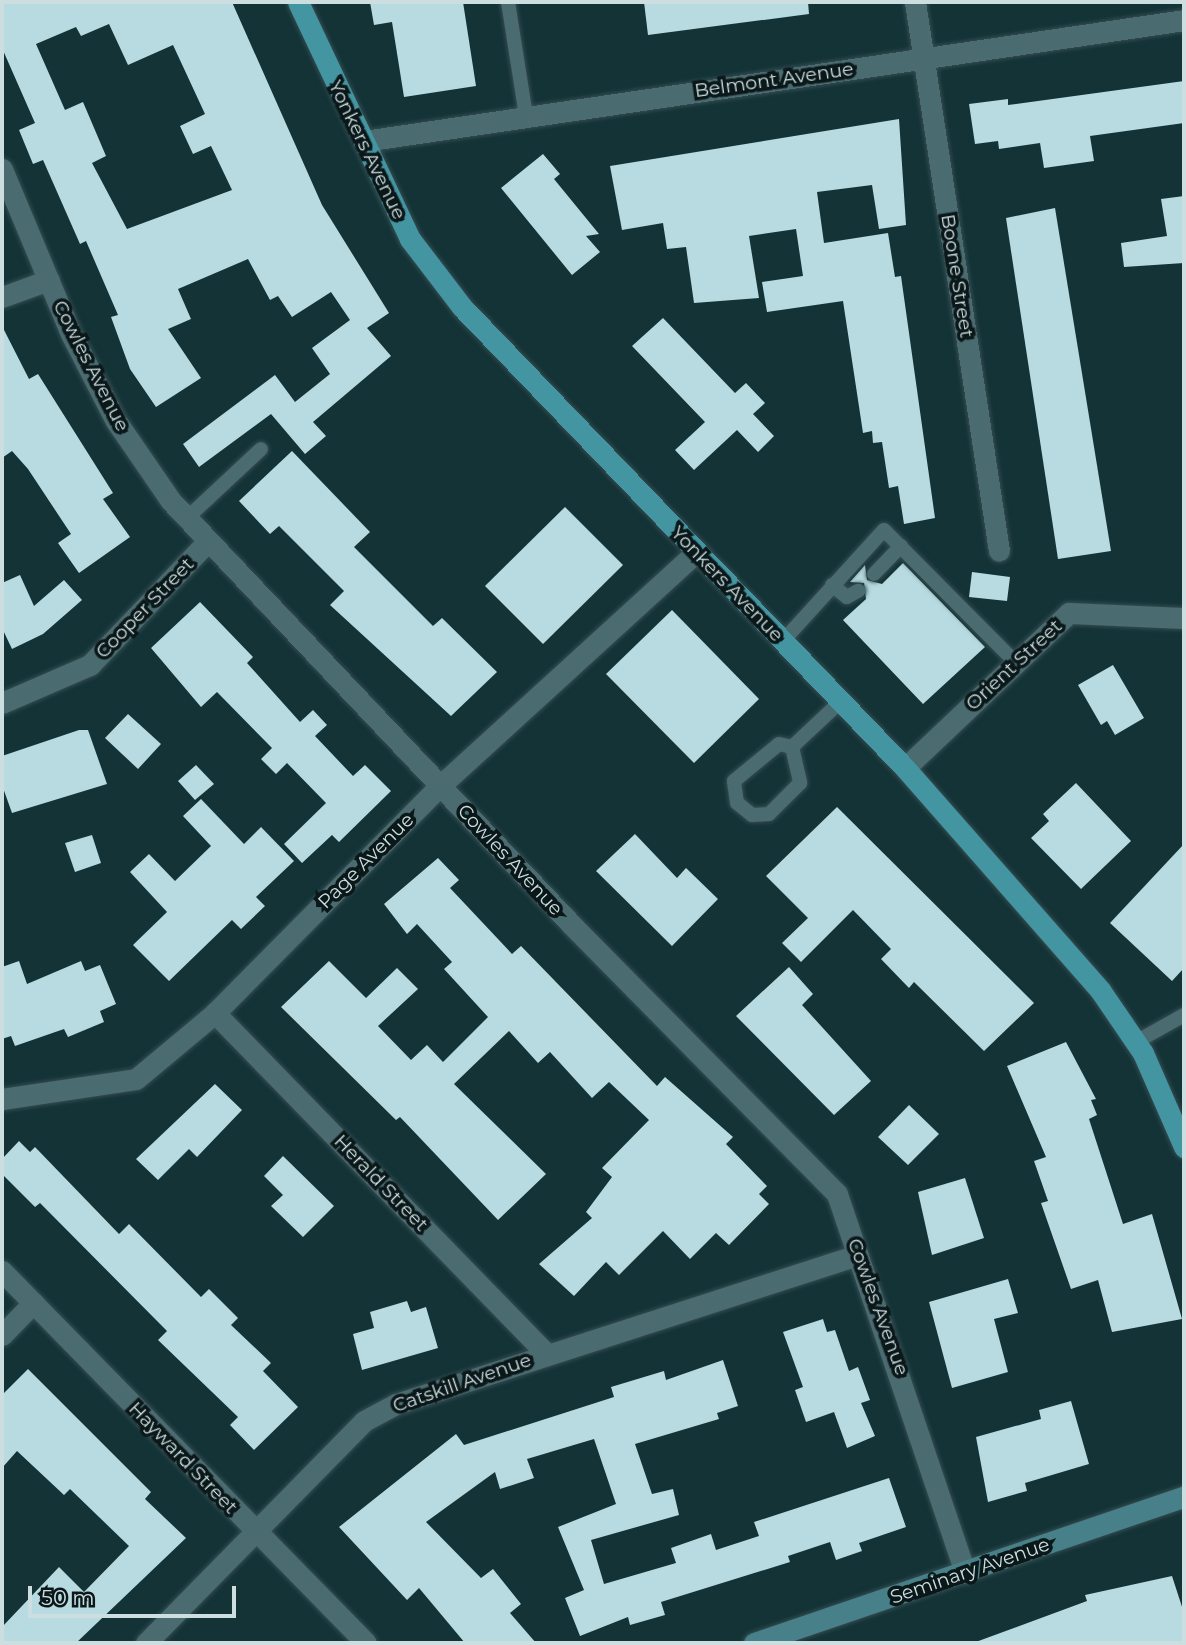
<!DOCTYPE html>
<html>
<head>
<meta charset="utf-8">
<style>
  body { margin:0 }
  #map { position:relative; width:1186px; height:1645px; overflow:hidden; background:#133337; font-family:Montserrat,sans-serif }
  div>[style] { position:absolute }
  .building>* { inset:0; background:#b7dbe0 }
  .roads { filter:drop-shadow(0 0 2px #354d51) drop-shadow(0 0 2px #354d51) }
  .lane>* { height:14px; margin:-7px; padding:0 7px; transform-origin:7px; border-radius:7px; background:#4a6b70 }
  .street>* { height:21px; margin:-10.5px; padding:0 10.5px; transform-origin:10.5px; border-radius:10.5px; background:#4a6b70 }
  .secondary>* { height:21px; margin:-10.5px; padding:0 10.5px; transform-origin:10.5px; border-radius:10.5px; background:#478088 }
  .primary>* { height:21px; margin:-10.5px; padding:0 10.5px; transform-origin:10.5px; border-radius:10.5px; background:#4395a1 }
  span { translate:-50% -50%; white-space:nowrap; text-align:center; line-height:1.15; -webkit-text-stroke:7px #0b181a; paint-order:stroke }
  .street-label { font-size:19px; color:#cddee1 }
  .frame { position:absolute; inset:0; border:4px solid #cddee1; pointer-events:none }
  .scale { position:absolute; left:28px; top:1586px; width:208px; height:32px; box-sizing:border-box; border:4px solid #cddee1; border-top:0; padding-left:9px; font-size:21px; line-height:24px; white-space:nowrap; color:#cddee1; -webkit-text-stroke:5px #0b181a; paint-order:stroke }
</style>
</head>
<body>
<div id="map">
  <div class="building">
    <div style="clip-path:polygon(evenodd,2px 2px,232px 2px,322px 205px,389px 313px,367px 328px,391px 356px,313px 422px,326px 436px,305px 454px,271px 414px,199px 467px,183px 444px,275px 375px,295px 402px,330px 374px,312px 348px,350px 320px,331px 292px,292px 317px,278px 296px,270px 300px,248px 259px,178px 289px,191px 319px,168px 329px,201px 378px,156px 407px,130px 369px,111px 317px,118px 315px,86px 241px,80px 244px,43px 160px,33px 164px,19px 130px,35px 123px,2px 48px,2px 2px,109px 24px,128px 65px,173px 45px,205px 114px,180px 126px,193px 154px,211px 146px,232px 190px,127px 229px,92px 163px,106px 156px,83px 102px,65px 110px,36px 44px,76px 27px,81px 36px,109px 24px)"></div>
    <div style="clip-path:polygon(370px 2px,463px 2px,476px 86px,404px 97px,392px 22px,374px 25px)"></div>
    <div style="clip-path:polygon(644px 2px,808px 2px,809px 14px,648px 35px)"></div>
    <div style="clip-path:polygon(1184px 81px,1184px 123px,1090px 136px,1094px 161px,1044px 168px,1040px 143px,999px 149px,998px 141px,975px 144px,969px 104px,1008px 99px,1008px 105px)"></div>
    <div style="clip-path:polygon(899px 119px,906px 225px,879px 229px,872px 185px,817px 192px,824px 243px,888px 233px,895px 277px,901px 276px,935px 518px,904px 524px,898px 486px,889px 488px,882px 442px,873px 443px,872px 431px,863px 433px,843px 301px,767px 312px,762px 282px,803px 276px,796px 229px,749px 236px,759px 298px,694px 303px,686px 247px,667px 249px,663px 223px,622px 230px,610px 166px)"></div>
    <div style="clip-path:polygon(543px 154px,560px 174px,554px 179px,599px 234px,586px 236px,600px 252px,572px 275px,501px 188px)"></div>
    <div style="clip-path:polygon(1184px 196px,1184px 263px,1124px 267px,1121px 243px,1167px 236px,1161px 199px)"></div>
    <div style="clip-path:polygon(1055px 208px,1111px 551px,1058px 559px,1006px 218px)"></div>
    <div style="clip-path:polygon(663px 318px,735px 393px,746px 383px,765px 403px,753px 414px,774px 436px,758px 452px,737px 430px,694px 470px,675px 450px,705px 422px,632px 346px)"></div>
    <div style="clip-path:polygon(2px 326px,29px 379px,38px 374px,113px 493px,103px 499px,130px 537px,79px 573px,58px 543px,71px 534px,28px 469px,12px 451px,2px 458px)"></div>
    <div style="clip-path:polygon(292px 451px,370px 532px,354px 547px,433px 626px,442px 618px,497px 672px,451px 716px,330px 605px,344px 591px,279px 526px,270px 534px,239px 501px)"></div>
    <div style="clip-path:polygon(565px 507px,623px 565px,543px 644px,485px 586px)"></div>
    <div style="clip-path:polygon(903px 563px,985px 647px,923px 704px,843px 620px,866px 599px,864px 583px,850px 582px,865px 565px,867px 580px,882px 584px)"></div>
    <div style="clip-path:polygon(972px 572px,1010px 577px,1007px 601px,969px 597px)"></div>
    <div style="clip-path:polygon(20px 575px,34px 606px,64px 580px,82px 600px,43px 634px,12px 649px,2px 628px,2px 583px)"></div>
    <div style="clip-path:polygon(200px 602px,253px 657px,247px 663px,300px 722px,313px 710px,327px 725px,315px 736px,353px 776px,365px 765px,391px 791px,339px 842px,332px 835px,302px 863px,284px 844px,326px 803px,287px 763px,276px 774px,261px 759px,272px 748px,217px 692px,201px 707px,151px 648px)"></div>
    <div style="clip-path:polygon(672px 610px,759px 699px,694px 763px,606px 674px)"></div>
    <div style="clip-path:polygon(1113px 665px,1144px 718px,1115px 735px,1107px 721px,1101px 725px,1078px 685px)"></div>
    <div style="clip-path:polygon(128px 714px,161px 744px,138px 769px,105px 738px)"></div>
    <div style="clip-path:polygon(79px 730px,88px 730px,107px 784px,12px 813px,2px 785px,2px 756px)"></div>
    <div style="clip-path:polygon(196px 765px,214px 784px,195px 800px,178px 781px)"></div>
    <div style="clip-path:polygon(1076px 783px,1131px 841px,1081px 889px,1031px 838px,1049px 821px,1043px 814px)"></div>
    <div style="clip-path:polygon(201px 799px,244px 844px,261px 827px,294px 861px,256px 897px,265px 906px,241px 929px,232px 920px,169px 981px,133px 945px,167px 912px,130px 872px,149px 854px,175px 881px,211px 846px,183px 816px)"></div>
    <div style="clip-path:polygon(837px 807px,1034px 1003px,984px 1051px,914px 982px,909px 988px,881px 959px,891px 949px,853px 910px,801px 962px,782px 943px,808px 918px,766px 876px)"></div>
    <div style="clip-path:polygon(635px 834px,677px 878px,686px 868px,718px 899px,672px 946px,596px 871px)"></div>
    <div style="clip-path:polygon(92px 835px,101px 863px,75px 872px,65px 843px)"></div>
    <div style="clip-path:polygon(1184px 844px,1184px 968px,1172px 981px,1110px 923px)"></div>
    <div style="clip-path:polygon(438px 858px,459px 880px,450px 888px,512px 954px,521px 946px,657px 1086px,665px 1077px,733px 1137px,726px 1144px,767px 1186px,759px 1194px,769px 1204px,729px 1245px,716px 1233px,690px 1259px,663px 1231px,619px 1275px,606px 1262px,574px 1296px,539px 1264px,592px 1218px,586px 1212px,612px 1177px,602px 1168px,649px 1120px,609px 1082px,592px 1098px,550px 1052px,538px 1063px,509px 1031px,454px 1084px,546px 1174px,498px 1220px,400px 1117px,396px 1120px,281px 1007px,329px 961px,366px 998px,397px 968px,418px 989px,378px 1026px,411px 1060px,427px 1045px,443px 1062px,488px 1017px,444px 969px,452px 962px,417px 924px,407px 934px,384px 904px)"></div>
    <div style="clip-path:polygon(19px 961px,27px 984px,81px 961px,85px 971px,100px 965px,116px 1004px,100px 1011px,104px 1022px,68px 1037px,64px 1029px,15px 1046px,11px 1036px,2px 1039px,2px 967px)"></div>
    <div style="clip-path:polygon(789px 967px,813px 994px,802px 1005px,871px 1081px,834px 1115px,736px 1016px)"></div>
    <div style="clip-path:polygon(1066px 1042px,1096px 1099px,1091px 1100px,1097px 1115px,1089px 1119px,1123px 1224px,1152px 1214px,1182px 1319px,1112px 1332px,1098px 1280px,1071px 1289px,1041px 1203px,1048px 1201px,1034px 1161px,1046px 1157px,1007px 1066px)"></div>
    <div style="clip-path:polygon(215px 1084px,242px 1110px,197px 1157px,189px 1149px,158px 1180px,136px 1159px)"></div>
    <div style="clip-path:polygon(909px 1105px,939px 1134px,908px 1165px,878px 1137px)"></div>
    <div style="clip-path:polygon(19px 1141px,30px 1152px,35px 1147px,119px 1234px,129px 1224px,201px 1297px,209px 1289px,238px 1318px,231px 1325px,271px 1363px,263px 1371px,298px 1407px,254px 1450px,230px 1425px,238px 1417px,158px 1340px,167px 1331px,40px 1203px,35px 1207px,2px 1174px,2px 1159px)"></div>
    <div style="clip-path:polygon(283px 1156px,334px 1206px,303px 1237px,271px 1206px,283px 1195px,264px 1176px)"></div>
    <div style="clip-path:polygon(965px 1178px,984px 1238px,932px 1255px,918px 1192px)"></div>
    <div style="clip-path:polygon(1008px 1279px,1018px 1313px,994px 1319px,1008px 1372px,952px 1388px,929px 1302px)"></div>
    <div style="clip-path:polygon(407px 1301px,411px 1312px,426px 1307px,438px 1348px,362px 1370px,353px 1334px,374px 1328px,370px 1312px)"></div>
    <div style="clip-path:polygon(823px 1319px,827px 1332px,835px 1330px,849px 1371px,858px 1367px,870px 1400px,861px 1403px,875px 1436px,847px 1448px,834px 1412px,806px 1422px,795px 1390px,803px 1387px,783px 1332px)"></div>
    <div style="clip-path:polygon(723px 1360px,738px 1406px,717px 1413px,719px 1419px,635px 1444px,652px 1494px,673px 1489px,679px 1515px,591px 1540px,604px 1584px,676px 1563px,671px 1548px,711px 1534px,716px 1550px,759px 1536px,754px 1522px,889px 1478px,906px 1527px,859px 1543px,862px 1551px,836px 1560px,830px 1542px,788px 1556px,790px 1562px,661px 1602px,665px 1615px,630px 1625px,628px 1617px,580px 1636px,565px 1598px,584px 1590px,558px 1527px,616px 1504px,594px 1439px,527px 1459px,534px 1478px,500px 1489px,495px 1472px,426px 1522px,481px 1578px,493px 1569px,521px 1604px,510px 1613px,536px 1643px,465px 1643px,419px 1588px,407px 1600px,339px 1527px,456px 1434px,464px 1445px,614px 1397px,611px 1387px,664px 1371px,666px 1380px)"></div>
    <div style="clip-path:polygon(28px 1369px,151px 1492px,145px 1499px,186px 1538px,76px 1643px,2px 1643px,2px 1627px,59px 1567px,84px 1592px,129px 1546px,70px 1489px,64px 1495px,17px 1451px,2px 1468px,2px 1395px)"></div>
    <div style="clip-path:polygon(1071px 1401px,1089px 1464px,1025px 1483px,1027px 1491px,988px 1502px,976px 1437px,1041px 1419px,1039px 1410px)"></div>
    <div style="clip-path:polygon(1172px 1576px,1184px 1613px,1184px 1643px,973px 1643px,1087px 1601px,1085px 1595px)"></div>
  </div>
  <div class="roads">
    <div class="lane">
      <div style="left:508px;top:2px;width:115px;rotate:81deg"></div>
      <div style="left:187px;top:518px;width:101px;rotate:-43deg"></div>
      <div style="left:874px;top:574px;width:39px;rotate:-46deg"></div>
      <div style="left:832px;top:585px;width:19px;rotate:39deg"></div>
      <div style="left:847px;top:597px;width:13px;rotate:-29deg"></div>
      <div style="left:782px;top:642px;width:151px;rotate:-47.7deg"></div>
      <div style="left:884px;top:530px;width:187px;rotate:45.2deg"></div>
      <div style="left:779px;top:744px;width:13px;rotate:13deg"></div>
      <div style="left:792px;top:747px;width:37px;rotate:77deg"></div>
      <div style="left:800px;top:783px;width:44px;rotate:135deg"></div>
      <div style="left:769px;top:814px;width:17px;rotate:177deg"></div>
      <div style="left:752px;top:815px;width:19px;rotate:-141deg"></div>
      <div style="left:737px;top:803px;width:22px;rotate:-98deg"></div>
      <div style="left:734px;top:781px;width:58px;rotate:-39.4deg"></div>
      <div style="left:792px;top:747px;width:66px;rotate:-43.2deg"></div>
      <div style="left:1136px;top:1042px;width:55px;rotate:-29.4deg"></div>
    </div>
    <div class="street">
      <div style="left:915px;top:2px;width:555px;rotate:81.3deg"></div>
      <div style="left:364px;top:141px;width:829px;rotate:-8.39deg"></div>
      <div style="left:2px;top:169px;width:179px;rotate:67.3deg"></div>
      <div style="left:71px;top:334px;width:98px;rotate:62.7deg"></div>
      <div style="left:116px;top:421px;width:97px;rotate:55.5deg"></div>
      <div style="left:171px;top:501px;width:581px;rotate:46.6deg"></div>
      <div style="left:570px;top:923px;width:380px;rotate:45.4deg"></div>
      <div style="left:837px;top:1194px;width:400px;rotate:71.3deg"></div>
      <div style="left:2px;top:297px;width:50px;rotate:-19.9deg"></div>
      <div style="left:2px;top:703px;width:96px;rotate:-23.4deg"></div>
      <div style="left:90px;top:665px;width:171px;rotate:-46.4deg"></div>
      <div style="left:905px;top:768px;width:226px;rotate:-43.4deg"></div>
      <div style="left:1069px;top:613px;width:115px;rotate:2.5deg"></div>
      <div style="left:215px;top:1013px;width:476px;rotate:45.8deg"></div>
      <div style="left:2px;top:1099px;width:135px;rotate:-8.5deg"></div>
      <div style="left:136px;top:1079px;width:103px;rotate:-39.9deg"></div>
      <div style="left:215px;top:1013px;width:320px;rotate:-45.3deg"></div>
      <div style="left:440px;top:786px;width:347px;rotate:-42.4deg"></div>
      <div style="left:2px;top:1271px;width:520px;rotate:45.62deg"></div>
      <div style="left:2px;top:1335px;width:45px;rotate:-45.9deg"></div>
      <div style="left:146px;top:1643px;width:311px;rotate:-45.5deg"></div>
      <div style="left:364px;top:1421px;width:36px;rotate:-28deg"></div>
      <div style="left:396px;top:1404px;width:485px;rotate:-17.9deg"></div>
    </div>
    <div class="secondary">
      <div style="left:754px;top:1643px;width:454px;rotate:-18.8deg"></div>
    </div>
    <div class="primary">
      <div style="left:298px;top:2px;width:262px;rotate:64.7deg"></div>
      <div style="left:410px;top:239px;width:86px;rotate:52.6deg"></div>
      <div style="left:462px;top:307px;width:639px;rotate:46.14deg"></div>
      <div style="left:905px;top:768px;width:295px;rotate:48.7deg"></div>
      <div style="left:1100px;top:990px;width:76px;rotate:55.7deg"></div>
      <div style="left:1143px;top:1053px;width:103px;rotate:66.4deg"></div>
    </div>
  </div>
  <div class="street-label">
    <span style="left:774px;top:80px;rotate:-8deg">Belmont Avenue</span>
    <span style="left:367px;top:150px;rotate:64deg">Yonkers Avenue</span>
    <span style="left:957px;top:276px;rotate:81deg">Boone Street</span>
    <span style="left:91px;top:366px;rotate:63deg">Cowles Avenue</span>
    <span style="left:727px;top:584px;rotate:46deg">Yonkers Avenue</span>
    <span style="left:145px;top:608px;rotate:-46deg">Cooper Street</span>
    <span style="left:1014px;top:665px;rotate:-43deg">Orient Street</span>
    <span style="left:510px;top:860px;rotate:47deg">Cowles Avenue</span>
    <span style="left:366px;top:861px;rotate:-45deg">Page Avenue</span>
    <span style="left:381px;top:1183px;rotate:46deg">Herald Street</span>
    <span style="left:878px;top:1307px;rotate:70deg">Cowles Avenue</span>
    <span style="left:462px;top:1383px;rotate:-19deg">Catskill Avenue</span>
    <span style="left:183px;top:1458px;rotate:46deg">Hayward Street</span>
    <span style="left:970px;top:1571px;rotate:-19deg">Seminary Avenue</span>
  </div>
  <div class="frame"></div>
  <div class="scale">50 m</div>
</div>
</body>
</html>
